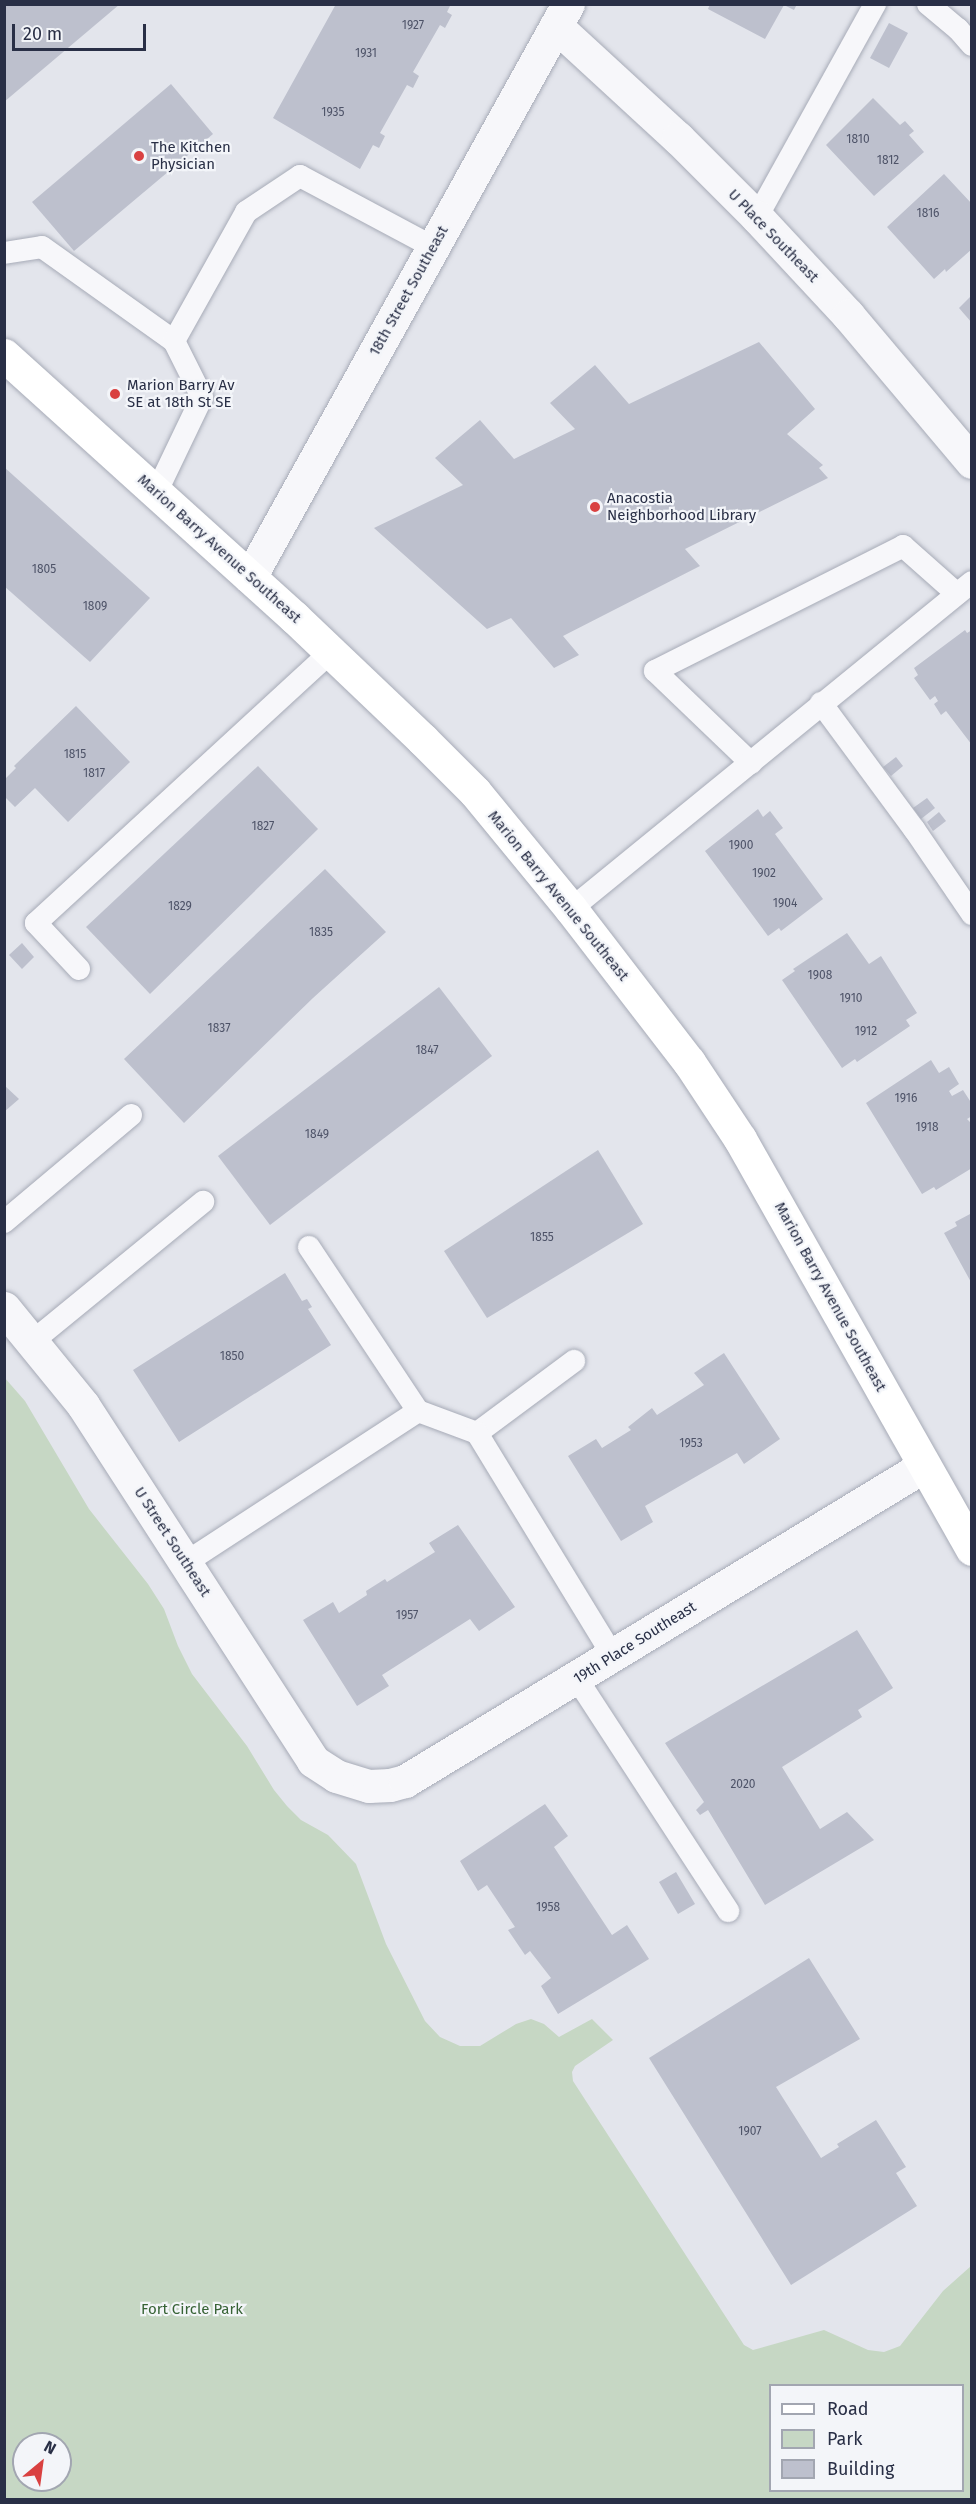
<!DOCTYPE html>
<html>
<head>
<meta charset="utf-8">
<style>
  body { margin:0 }
  #map { position:relative; width:976px; height:2504px; overflow:hidden; background:#e3e5ec; font-family:"Fira Sans",sans-serif }
  div>[style] { position:absolute }
  .green>* { inset:0; background:#c6d7c4 }
  .building>* { inset:0; background:#bdc0cd }
  .roads { filter:drop-shadow(0 0 2px #a7abb7) drop-shadow(0 0 2px #a7abb7) }
  .service>* { height:22px; margin:-11px; padding:0 11px; transform-origin:11px; border-radius:11px; background:#f7f7fa }
  .minor>* { height:33px; margin:-16.5px; padding:0 16.5px; transform-origin:16.5px; border-radius:16.5px; background:#f7f7fa }
  .secondary>* { height:33px; margin:-16.5px; padding:0 16.5px; transform-origin:16.5px; border-radius:16.5px; background:#fff }
  .dots>* { width:16px; height:16px; translate:-50% -50%; box-sizing:border-box; border:3px solid #f3f5f9; border-radius:50% }
  span { translate:-50% -50%; white-space:nowrap; text-align:center; line-height:1.15; -webkit-text-stroke:4.5px #f3f5f9; paint-order:stroke }
  .number-label { font-size:12px; color:#4e5368 }
  .number-label span { -webkit-text-stroke-width:0 }
  .poi-label { font-size:15px; color:#292f46 }
  .left { translate:0 -50%; text-align:left }
  .street-label { font-size:15px; color:#292f46 }
  .park-label { font-size:15px; color:#376336 }
  .frame { position:absolute; inset:0; border:6px solid #292f46; pointer-events:none }
  .legend { position:absolute; left:769px; top:2384px; width:195px; height:108px; box-sizing:border-box; background:#f3f5f9; border:2px solid #a2a6b1; margin:0; padding:8px 10px; list-style:none; font-size:18px; color:#292f46 }
  .legend li { display:flex; align-items:center; gap:12px; height:30px }
  .legend b { width:30px; border:2px solid #a2a6b1 }
  .north { position:absolute; left:12px; top:2432px; width:60px; height:60px; box-sizing:border-box; background:#f3f5f9; border:2px solid #a2a6b1; border-radius:50%; rotate:29deg; font-size:16px; font-weight:700; line-height:24px; text-align:center; color:#292f46 }
  .north::after { content:''; display:block; margin:auto; width:21px; height:27px; background:#d94141; clip-path:polygon(50% 0,100% 100%,50% 72%,0 100%) }
  .scale { position:absolute; left:12px; top:24px; width:134px; height:27px; box-sizing:border-box; border:3px solid #292f46; border-top:0; padding-left:8px; font-size:18px; line-height:21px; white-space:nowrap; color:#292f46; -webkit-text-stroke:4px #f3f5f9; paint-order:stroke }
</style>
</head>
<body>
<div id="map">
  <div class="green">
    <div style="clip-path:polygon(evenodd,4px 1377px,25px 1401px,89px 1509px,148px 1584px,164px 1609px,178px 1646px,192px 1674px,247px 1746px,274px 1790px,287px 1806px,301px 1820px,328px 1835px,356px 1864px,386px 1944px,425px 2021px,440px 2037px,460px 2046px,480px 2046px,516px 2024px,531px 2019px,544px 2024px,559px 2037px,592px 2019px,613px 2040px,575px 2066px,572px 2072px,573px 2081px,744px 2345px,753px 2350px,824px 2330px,868px 2350px,884px 2352px,900px 2346px,943px 2291px,971px 2266px,971px 2499px,5px 2499px,4px 1377px,770px 2386px,962px 2386px,962px 2490px,770px 2490px,770px 2386px,4px 1377px,24px 2444px,60px 2444px,60px 2480px,24px 2480px,24px 2444px)"></div>
  </div>
  <div class="building">
    <div style="clip-path:polygon(4px 4px,120px 4px,4px 102px)"></div>
    <div style="clip-path:polygon(336px 4px,451px 4px,447px 12px,452px 15px,445px 28px,440px 25px,413px 72px,419px 76px,413px 88px,407px 85px,380px 133px,385px 136px,379px 148px,373px 145px,360px 169px,273px 118px)"></div>
    <div style="clip-path:polygon(710px 4px,797px 4px,794px 10px,784px 5px,765px 39px,708px 9px)"></div>
    <div style="clip-path:polygon(889px 23px,908px 33px,889px 68px,870px 58px)"></div>
    <div style="clip-path:polygon(171px 84px,213px 134px,74px 251px,32px 202px)"></div>
    <div style="clip-path:polygon(873px 98px,900px 125px,905px 121px,914px 131px,909px 135px,924px 152px,874px 196px,826px 145px)"></div>
    <div style="clip-path:polygon(944px 174px,972px 204px,972px 249px,946px 272px,945px 269px,934px 279px,887px 227px)"></div>
    <div style="clip-path:polygon(972px 295px,972px 323px,959px 308px)"></div>
    <div style="clip-path:polygon(759px 342px,815px 409px,787px 434px,823px 465px,819px 468px,828px 478px,685px 549px,700px 566px,563px 636px,579px 655px,554px 668px,511px 618px,487px 629px,374px 528px,463px 485px,435px 458px,480px 420px,514px 459px,575px 429px,550px 403px,595px 365px,629px 404px)"></div>
    <div style="clip-path:polygon(4px 467px,150px 598px,90px 662px,4px 586px)"></div>
    <div style="clip-path:polygon(965px 630px,967px 633px,972px 630px,972px 745px,946px 711px,941px 715px,934px 704px,938px 701px,935px 696px,930px 700px,914px 678px,918px 675px,914px 668px)"></div>
    <div style="clip-path:polygon(76px 706px,130px 762px,68px 822px,35px 788px,15px 807px,4px 796px,4px 780px,16px 768px,14px 766px,16px 764px)"></div>
    <div style="clip-path:polygon(896px 757px,903px 766px,891px 776px,883px 767px)"></div>
    <div style="clip-path:polygon(258px 766px,318px 829px,150px 994px,86px 927px)"></div>
    <div style="clip-path:polygon(927px 798px,935px 808px,921px 819px,913px 808px)"></div>
    <div style="clip-path:polygon(758px 809px,763px 817px,770px 811px,783px 828px,775px 834px,823px 899px,781px 931px,779px 928px,768px 936px,705px 851px)"></div>
    <div style="clip-path:polygon(939px 812px,946px 821px,933px 831px,927px 822px)"></div>
    <div style="clip-path:polygon(325px 869px,386px 932px,313px 998px,184px 1123px,124px 1059px)"></div>
    <div style="clip-path:polygon(847px 933px,869px 964px,881px 956px,917px 1013px,906px 1020px,910px 1026px,857px 1062px,855px 1059px,842px 1068px,782px 980px,795px 971px,793px 969px)"></div>
    <div style="clip-path:polygon(22px 943px,34px 957px,22px 969px,9px 955px)"></div>
    <div style="clip-path:polygon(439px 987px,492px 1056px,270px 1225px,218px 1156px)"></div>
    <div style="clip-path:polygon(931px 1060px,939px 1073px,949px 1067px,959px 1084px,949px 1091px,952px 1096px,963px 1090px,972px 1104px,972px 1116px,967px 1119px,972px 1124px,972px 1168px,936px 1190px,934px 1187px,922px 1194px,866px 1103px)"></div>
    <div style="clip-path:polygon(4px 1085px,19px 1099px,4px 1112px)"></div>
    <div style="clip-path:polygon(598px 1150px,643px 1224px,487px 1318px,444px 1251px)"></div>
    <div style="clip-path:polygon(972px 1213px,972px 1284px,944px 1233px,957px 1226px,955px 1222px)"></div>
    <div style="clip-path:polygon(285px 1273px,302px 1301px,307px 1299px,312px 1307px,308px 1309px,331px 1345px,179px 1442px,133px 1370px)"></div>
    <div style="clip-path:polygon(724px 1353px,780px 1439px,744px 1464px,737px 1453px,645px 1506px,653px 1522px,621px 1541px,568px 1456px,596px 1439px,602px 1448px,631px 1430px,628px 1427px,652px 1408px,657px 1415px,704px 1385px,694px 1373px)"></div>
    <div style="clip-path:polygon(458px 1525px,515px 1607px,479px 1631px,470px 1619px,382px 1675px,389px 1686px,357px 1706px,303px 1620px,333px 1602px,339px 1613px,367px 1595px,366px 1591px,385px 1579px,387px 1582px,435px 1552px,429px 1543px)"></div>
    <div style="clip-path:polygon(857px 1630px,893px 1688px,858px 1710px,862px 1717px,782px 1767px,820px 1829px,847px 1812px,874px 1840px,765px 1905px,708px 1810px,700px 1815px,696px 1810px,704px 1802px,665px 1743px)"></div>
    <div style="clip-path:polygon(545px 1804px,568px 1836px,554px 1847px,612px 1935px,627px 1925px,649px 1959px,558px 2014px,541px 1986px,551px 1978px,530px 1951px,525px 1955px,508px 1930px,515px 1927px,487px 1885px,478px 1891px,460px 1861px)"></div>
    <div style="clip-path:polygon(676px 1872px,695px 1904px,678px 1914px,659px 1882px)"></div>
    <div style="clip-path:polygon(809px 1958px,860px 2039px,776px 2087px,821px 2158px,839px 2147px,837px 2144px,876px 2120px,906px 2167px,896px 2173px,917px 2206px,791px 2285px,649px 2058px)"></div>
  </div>
  <div class="roads">
    <div class="service">
      <div style="left:928px;top:4px;width:39px;rotate:40deg"></div>
      <div style="left:958px;top:29px;width:21px;rotate:49deg"></div>
      <div style="left:757px;top:217px;width:244px;rotate:-61deg"></div>
      <div style="left:4px;top:253px;width:38px;rotate:-9deg"></div>
      <div style="left:42px;top:247px;width:162px;rotate:35.5deg"></div>
      <div style="left:157px;top:491px;width:104px;rotate:-64.4deg"></div>
      <div style="left:202px;top:397px;width:63px;rotate:-116.6deg"></div>
      <div style="left:174px;top:341px;width:148px;rotate:-60.8deg"></div>
      <div style="left:246px;top:212px;width:65px;rotate:-33.7deg"></div>
      <div style="left:300px;top:176px;width:151px;rotate:28.1deg"></div>
      <div style="left:821px;top:703px;width:157px;rotate:53.6deg"></div>
      <div style="left:914px;top:829px;width:103px;rotate:55.7deg"></div>
      <div style="left:751px;top:763px;width:133px;rotate:-136.2deg"></div>
      <div style="left:655px;top:671px;width:278px;rotate:-26.7deg"></div>
      <div style="left:903px;top:546px;width:72px;rotate:41.6deg"></div>
      <div style="left:571px;top:909px;width:517px;rotate:-39.2deg"></div>
      <div style="left:79px;top:969px;width:63px;rotate:-133.1deg"></div>
      <div style="left:36px;top:923px;width:401px;rotate:-42.6deg"></div>
      <div style="left:4px;top:1222px;width:166px;rotate:-40.1deg"></div>
      <div style="left:309px;top:1247px;width:197px;rotate:56.4deg"></div>
      <div style="left:33px;top:1341px;width:220px;rotate:-39.3deg"></div>
      <div style="left:477px;top:1433px;width:121px;rotate:-36.6deg"></div>
      <div style="left:185px;top:1563px;width:278px;rotate:-33.1deg"></div>
      <div style="left:418px;top:1411px;width:63px;rotate:20.4deg"></div>
      <div style="left:477px;top:1433px;width:261px;rotate:58.6deg"></div>
      <div style="left:577px;top:1679px;width:277px;rotate:56.9deg"></div>
    </div>
    <div class="minor">
      <div style="left:556px;top:26px;width:166px;rotate:42.6deg"></div>
      <div style="left:678px;top:138px;width:112px;rotate:45deg"></div>
      <div style="left:757px;top:217px;width:134px;rotate:47.1deg"></div>
      <div style="left:848px;top:315px;width:192px;rotate:49.9deg"></div>
      <div style="left:250px;top:577px;width:655px;rotate:-60.97deg"></div>
      <div style="left:4px;top:1308px;width:125px;rotate:50.8deg"></div>
      <div style="left:83px;top:1405px;width:424px;rotate:57.1deg"></div>
      <div style="left:313px;top:1761px;width:27px;rotate:33deg"></div>
      <div style="left:336px;top:1776px;width:34px;rotate:17deg"></div>
      <div style="left:369px;top:1786px;width:21px;rotate:-3deg"></div>
      <div style="left:390px;top:1785px;width:16px;rotate:-15deg"></div>
      <div style="left:405px;top:1781px;width:607px;rotate:-31.26deg"></div>
    </div>
    <div class="secondary">
      <div style="left:4px;top:355px;width:391px;rotate:42.1deg"></div>
      <div style="left:294px;top:617px;width:177px;rotate:43.6deg"></div>
      <div style="left:422px;top:739px;width:75px;rotate:45deg"></div>
      <div style="left:475px;top:792px;width:151px;rotate:50.6deg"></div>
      <div style="left:571px;top:909px;width:193px;rotate:52.4deg"></div>
      <div style="left:689px;top:1062px;width:92px;rotate:56.5deg"></div>
      <div style="left:740px;top:1139px;width:471px;rotate:60.5deg"></div>
    </div>
  </div>
  <div class="dots">
    <div style="left:139px;top:156px;background:#d94141"></div>
    <div style="left:115px;top:394px;background:#d94141"></div>
    <div style="left:595px;top:507px;background:#d94141"></div>
  </div>
  <div class="number-label">
    <span style="left:413px;top:26px">1927</span>
    <span style="left:366px;top:54px">1931</span>
    <span style="left:333px;top:113px">1935</span>
    <span style="left:858px;top:140px">1810</span>
    <span style="left:888px;top:161px">1812</span>
    <span style="left:928px;top:214px">1816</span>
    <span style="left:44px;top:570px">1805</span>
    <span style="left:95px;top:607px">1809</span>
    <span style="left:75px;top:755px">1815</span>
    <span style="left:94px;top:774px">1817</span>
    <span style="left:263px;top:827px">1827</span>
    <span style="left:741px;top:846px">1900</span>
    <span style="left:764px;top:874px">1902</span>
    <span style="left:785px;top:904px">1904</span>
    <span style="left:180px;top:907px">1829</span>
    <span style="left:321px;top:933px">1835</span>
    <span style="left:820px;top:976px">1908</span>
    <span style="left:851px;top:999px">1910</span>
    <span style="left:219px;top:1029px">1837</span>
    <span style="left:866px;top:1032px">1912</span>
    <span style="left:427px;top:1051px">1847</span>
    <span style="left:906px;top:1099px">1916</span>
    <span style="left:927px;top:1128px">1918</span>
    <span style="left:317px;top:1135px">1849</span>
    <span style="left:542px;top:1238px">1855</span>
    <span style="left:232px;top:1357px">1850</span>
    <span style="left:691px;top:1444px">1953</span>
    <span style="left:407px;top:1616px">1957</span>
    <span style="left:743px;top:1785px">2020</span>
    <span style="left:548px;top:1908px">1958</span>
    <span style="left:750px;top:2132px">1907</span>
  </div>
  <div class="poi-label">
    <span class="left" style="left:151px;top:156px">The Kitchen<br>Physician</span>
    <span class="left" style="left:127px;top:394px">Marion Barry Av<br>SE at 18th St SE</span>
    <span class="left" style="left:607px;top:507px">Anacostia<br>Neighborhood Library</span>
  </div>
  <div class="street-label">
    <span style="left:773px;top:236px;rotate:46deg">U Place Southeast</span>
    <span style="left:409px;top:291px;rotate:-61deg">18th Street Southeast</span>
    <span style="left:219px;top:549px;rotate:42deg">Marion Barry Avenue Southeast</span>
    <span style="left:558px;top:896px;rotate:51deg">Marion Barry Avenue Southeast</span>
    <span style="left:830px;top:1297px;rotate:61deg">Marion Barry Avenue Southeast</span>
    <span style="left:172px;top:1542px;rotate:57deg">U Street Southeast</span>
    <span style="left:635px;top:1643px;rotate:-32deg">19th Place Southeast</span>
  </div>
  <div class="park-label">
    <span style="left:192px;top:2310px">Fort Circle Park</span>
  </div>
  <div class="frame"></div>
  <ul class="legend">
  <li><b style="height:8px;background:#fff"></b>Road</li>
  <li><b style="height:16px;background:#c6d7c4"></b>Park</li>
  <li><b style="height:16px;background:#bdc0cd"></b>Building</li>
  </ul>
  <div class="north">N</div>
  <div class="scale">20 m</div>
</div>
</body>
</html>
